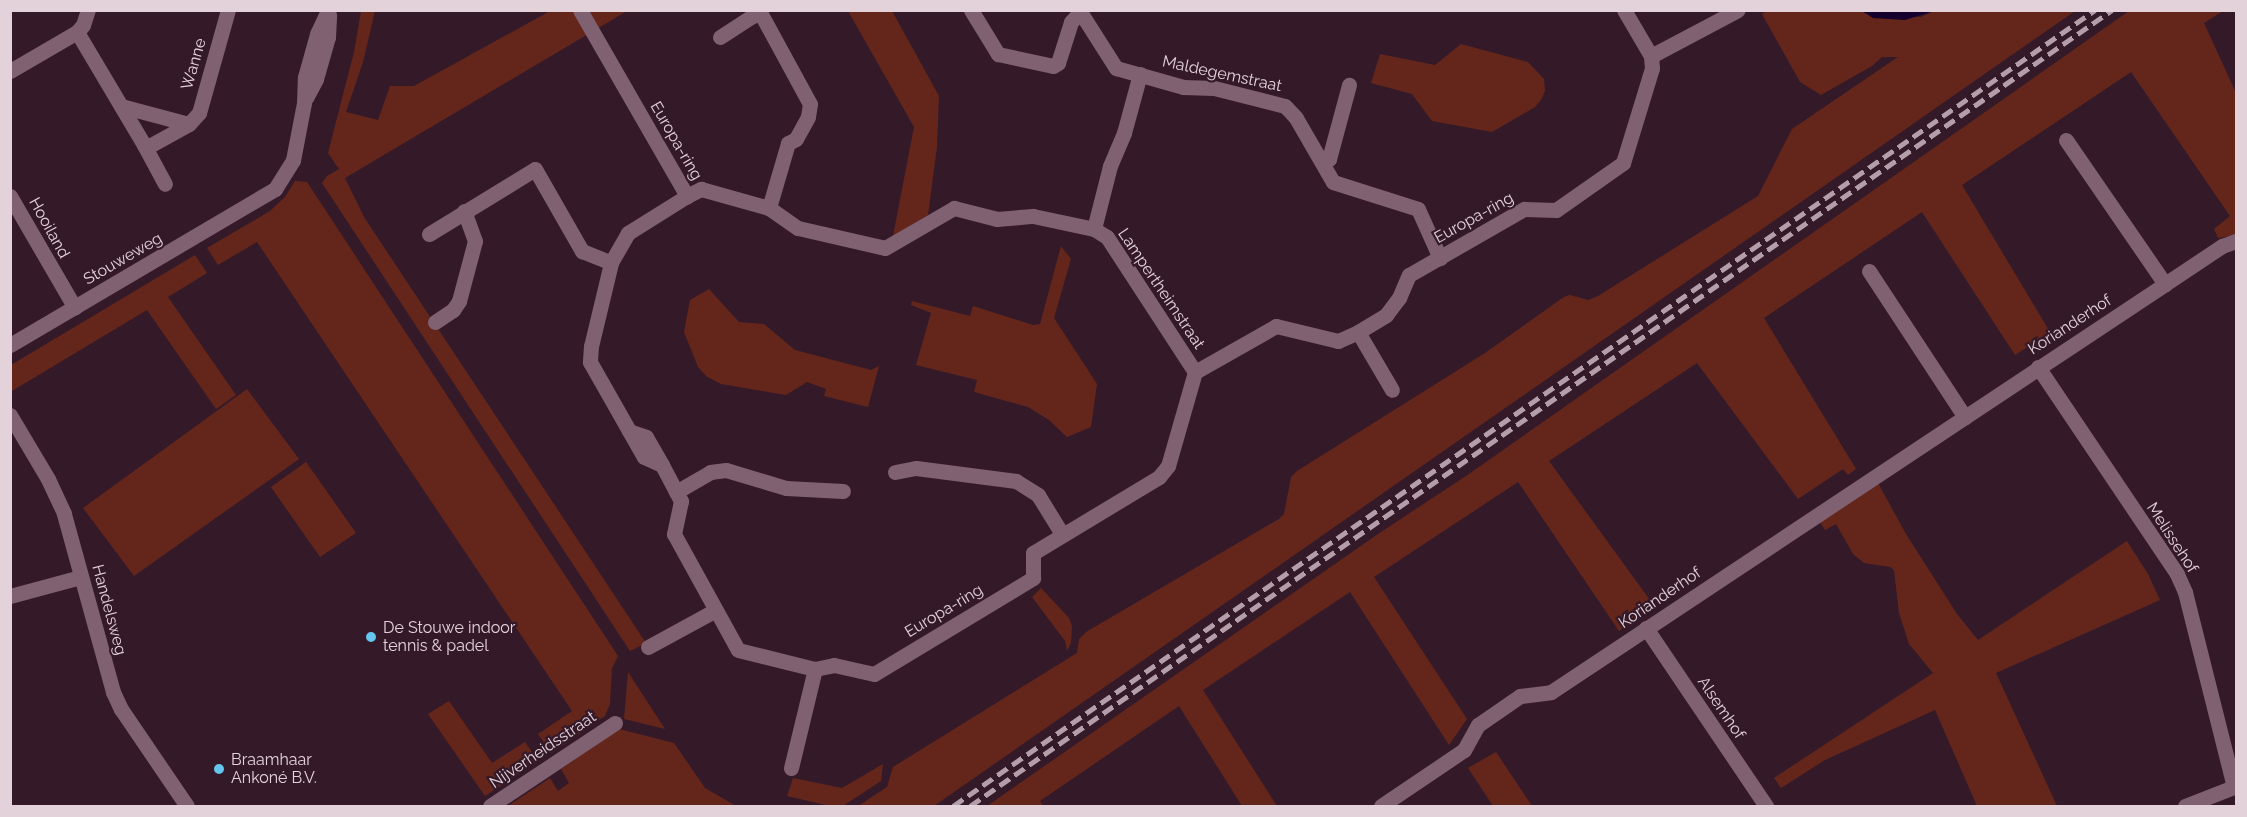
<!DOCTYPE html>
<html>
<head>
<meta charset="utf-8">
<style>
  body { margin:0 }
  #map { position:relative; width:2247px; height:817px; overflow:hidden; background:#341a29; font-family:Raleway,sans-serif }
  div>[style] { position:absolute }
  .green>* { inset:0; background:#64261b }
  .water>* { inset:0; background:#15012e }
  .street>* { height:15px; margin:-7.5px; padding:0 7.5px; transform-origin:7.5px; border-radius:7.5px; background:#806172 }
  .secondary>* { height:15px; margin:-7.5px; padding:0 7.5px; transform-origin:7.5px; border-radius:7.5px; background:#806172 }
  .rail>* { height:4.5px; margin-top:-2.25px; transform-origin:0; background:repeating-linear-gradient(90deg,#b39ea9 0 12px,transparent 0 18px) }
  .dots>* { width:16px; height:16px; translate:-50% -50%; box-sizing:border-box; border:3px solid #341a29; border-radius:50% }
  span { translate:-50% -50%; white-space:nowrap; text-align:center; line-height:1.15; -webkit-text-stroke:4.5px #341a29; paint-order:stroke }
  .street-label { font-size:16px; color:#e4d2db }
  .poi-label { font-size:16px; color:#e4d2db }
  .left { translate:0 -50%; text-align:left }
  .frame { position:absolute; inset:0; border:12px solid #e4d2db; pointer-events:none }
</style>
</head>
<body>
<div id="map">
  <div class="green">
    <div style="clip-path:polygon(1769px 10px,1862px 10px,1864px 13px,1921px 17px,1934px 11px,2075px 11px,934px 806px,858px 806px,887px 787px,893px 767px,1077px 653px,1079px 639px,1086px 632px,1279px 519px,1284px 514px,1291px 477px,1297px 471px,1485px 353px,1564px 297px,1570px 295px,1588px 300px,1598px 296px,1758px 196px,1792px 129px,1898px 57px,1882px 57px,1872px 66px,1821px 95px,1800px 82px,1762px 14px)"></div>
    <div style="clip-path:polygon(361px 11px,375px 11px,363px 62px,346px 112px,378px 120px,390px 86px,414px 86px,550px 11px,627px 11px,345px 178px,364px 217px,646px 643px,630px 651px,322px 183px,327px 176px,339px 169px,328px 153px,354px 52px)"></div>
    <div style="clip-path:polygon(848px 11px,892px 11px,939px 96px,937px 147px,928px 215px,893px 236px,914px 127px)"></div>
    <div style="clip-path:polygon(2129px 11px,2223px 11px,2204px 23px,2236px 93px,2236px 235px,2218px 238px,2214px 229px,2230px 216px,2131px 72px,1962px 185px,2050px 332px,2015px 355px,1922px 212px,1764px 318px,1856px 469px,1848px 475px,1843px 469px,1798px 499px,1697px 363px,1549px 461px,1655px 607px,1619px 631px,1518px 482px,1374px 577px,1467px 719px,1449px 745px,1350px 592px,1203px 690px,1277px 806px,1242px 806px,1179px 706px,1040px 801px,1043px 806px,987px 806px,1378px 534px,1466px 476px)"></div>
    <div style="clip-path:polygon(1461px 44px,1528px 62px,1544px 79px,1545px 91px,1541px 100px,1535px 107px,1492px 132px,1432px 121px,1412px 94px,1371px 83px,1380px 54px,1435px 65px)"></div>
    <div style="clip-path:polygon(295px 181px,307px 182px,618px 656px,612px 668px,610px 704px,605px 716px,551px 753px,538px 734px,572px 711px,257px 242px,218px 265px,207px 248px,270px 211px,285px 197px)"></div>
    <div style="clip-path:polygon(1061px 246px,1071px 259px,1054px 318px,1097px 384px,1091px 427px,1067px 437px,1049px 420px,1028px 407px,974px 392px,977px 380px,916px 365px,931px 313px,911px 305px,912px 301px,970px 316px,973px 306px,1033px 325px,1040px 324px)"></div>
    <div style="clip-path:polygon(195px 255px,207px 273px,168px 297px,236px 395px,216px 409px,147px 310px,12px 391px,11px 365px)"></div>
    <div style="clip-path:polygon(709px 289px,739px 322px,764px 324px,795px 350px,871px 370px,879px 366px,868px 407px,824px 396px,826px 389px,807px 382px,786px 395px,721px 384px,706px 376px,698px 367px,684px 332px,690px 300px)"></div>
    <div style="clip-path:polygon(247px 389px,299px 459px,134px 576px,83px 508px)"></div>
    <div style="clip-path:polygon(306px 462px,356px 533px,320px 557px,271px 487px)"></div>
    <div style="clip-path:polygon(1878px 483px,1906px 534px,1957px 614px,1978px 640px,2127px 541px,2148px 574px,2160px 600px,1996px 673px,2057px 806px,1977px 806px,1935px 710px,1825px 760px,1781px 788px,1774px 778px,1933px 673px,1909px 644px,1899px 613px,1894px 570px,1890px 567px,1864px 563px,1853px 554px,1836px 524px,1825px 530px,1820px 522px)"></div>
    <div style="clip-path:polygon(1041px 588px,1069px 618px,1072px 626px,1071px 643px,1067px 651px,1065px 641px,1032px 597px)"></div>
    <div style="clip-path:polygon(628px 672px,665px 729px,624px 719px)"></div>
    <div style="clip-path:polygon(449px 701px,492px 763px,525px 742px,538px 761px,485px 796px,428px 714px)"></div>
    <div style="clip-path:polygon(619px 729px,674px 743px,705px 788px,736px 806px,508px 806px,550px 778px,558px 791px,569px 783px,561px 769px)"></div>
    <div style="clip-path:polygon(1496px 752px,1532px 806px,1493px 806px,1468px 768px)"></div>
    <div style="clip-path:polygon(883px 764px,881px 781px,843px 806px,830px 806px,787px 796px,793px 778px,842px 788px)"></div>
  </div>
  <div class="water">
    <div style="clip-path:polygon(1862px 11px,1934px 11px,1905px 20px,1873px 18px)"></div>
  </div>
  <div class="street">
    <div style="left:580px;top:10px;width:215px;rotate:60.1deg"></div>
    <div style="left:687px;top:196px;width:70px;rotate:147.9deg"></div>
    <div style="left:628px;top:233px;width:34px;rotate:120deg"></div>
    <div style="left:611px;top:263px;width:85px;rotate:103.5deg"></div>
    <div style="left:591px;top:346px;width:16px;rotate:94deg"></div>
    <div style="left:590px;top:362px;width:109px;rotate:60.4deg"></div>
    <div style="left:644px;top:457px;width:20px;rotate:24deg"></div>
    <div style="left:662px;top:465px;width:41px;rotate:62.2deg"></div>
    <div style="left:681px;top:501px;width:34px;rotate:102deg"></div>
    <div style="left:674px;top:534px;width:132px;rotate:61.1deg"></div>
    <div style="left:738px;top:650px;width:79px;rotate:13.9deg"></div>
    <div style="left:815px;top:669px;width:19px;rotate:-12deg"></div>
    <div style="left:834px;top:665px;width:41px;rotate:12.7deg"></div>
    <div style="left:874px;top:674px;width:186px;rotate:-31.1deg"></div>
    <div style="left:1033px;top:578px;width:25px;rotate:-90deg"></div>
    <div style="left:1033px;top:553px;width:147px;rotate:-31.1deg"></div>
    <div style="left:1159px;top:477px;width:14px;rotate:-51deg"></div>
    <div style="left:1168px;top:466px;width:98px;rotate:-74deg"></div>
    <div style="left:1195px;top:372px;width:93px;rotate:-29.6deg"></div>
    <div style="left:1276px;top:326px;width:64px;rotate:13.6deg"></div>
    <div style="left:1338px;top:341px;width:22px;rotate:-24deg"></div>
    <div style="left:1358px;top:332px;width:33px;rotate:-31deg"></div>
    <div style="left:1386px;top:315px;width:21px;rotate:-53deg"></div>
    <div style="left:1399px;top:298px;width:25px;rotate:-67deg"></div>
    <div style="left:1409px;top:275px;width:133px;rotate:-29.9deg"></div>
    <div style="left:1524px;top:209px;width:32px;rotate:2deg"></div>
    <div style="left:1556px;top:210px;width:82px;rotate:-35deg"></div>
    <div style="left:1623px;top:163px;width:99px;rotate:-73deg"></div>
    <div style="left:1652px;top:68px;width:12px;rotate:-95deg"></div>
    <div style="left:1651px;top:56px;width:53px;rotate:-120.4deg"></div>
    <div style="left:971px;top:10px;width:52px;rotate:58.5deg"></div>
    <div style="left:998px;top:54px;width:56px;rotate:12.3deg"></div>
    <div style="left:1053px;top:66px;width:6px;rotate:-31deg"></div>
    <div style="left:1058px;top:63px;width:43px;rotate:-72.4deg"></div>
    <div style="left:1071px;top:22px;width:13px;rotate:-48deg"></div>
    <div style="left:1079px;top:10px;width:69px;rotate:57.5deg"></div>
    <div style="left:1116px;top:68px;width:70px;rotate:15.8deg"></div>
    <div style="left:1183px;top:87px;width:31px;rotate:2deg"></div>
    <div style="left:1214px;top:88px;width:73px;rotate:14.2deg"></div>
    <div style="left:1285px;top:106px;width:16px;rotate:47deg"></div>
    <div style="left:1296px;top:118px;width:74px;rotate:60deg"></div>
    <div style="left:1333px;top:182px;width:89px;rotate:17.6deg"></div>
    <div style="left:1418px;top:209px;width:54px;rotate:65.8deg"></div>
    <div style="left:77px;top:32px;width:131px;rotate:59.3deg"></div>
    <div style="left:144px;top:145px;width:7px"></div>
    <div style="left:151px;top:145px;width:43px;rotate:-28.9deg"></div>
    <div style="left:189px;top:124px;width:15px;rotate:-48deg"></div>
    <div style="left:199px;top:113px;width:107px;rotate:-74.3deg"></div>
    <div style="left:720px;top:37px;width:38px;rotate:-33deg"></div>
    <div style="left:752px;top:16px;width:9px;rotate:-13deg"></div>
    <div style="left:761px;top:14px;width:102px;rotate:61.4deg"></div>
    <div style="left:810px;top:104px;width:13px;rotate:99deg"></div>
    <div style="left:808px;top:117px;width:25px;rotate:119deg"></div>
    <div style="left:796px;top:139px;width:9px;rotate:153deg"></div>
    <div style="left:788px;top:143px;width:68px;rotate:106.3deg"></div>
    <div style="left:1651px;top:56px;width:98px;rotate:-27.9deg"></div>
    <div style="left:10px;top:71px;width:78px;rotate:-30.2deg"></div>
    <div style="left:77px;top:32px;width:9px;rotate:-49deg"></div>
    <div style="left:83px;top:25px;width:16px;rotate:-72deg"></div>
    <div style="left:1140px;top:74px;width:61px;rotate:105.2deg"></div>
    <div style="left:1124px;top:133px;width:36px;rotate:113deg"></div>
    <div style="left:1110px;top:166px;width:65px;rotate:104.3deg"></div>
    <div style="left:1094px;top:229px;width:15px;rotate:32deg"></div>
    <div style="left:1107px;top:237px;width:161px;rotate:56.9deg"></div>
    <div style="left:121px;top:106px;width:70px;rotate:14.8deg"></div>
    <div style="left:2066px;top:140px;width:175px;rotate:55.5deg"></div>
    <div style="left:144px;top:145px;width:44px;rotate:61.7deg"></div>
    <div style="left:1323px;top:164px;width:8px;rotate:-40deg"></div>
    <div style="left:1329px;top:159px;width:77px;rotate:-74.9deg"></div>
    <div style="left:10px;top:196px;width:129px;rotate:59.9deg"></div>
    <div style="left:687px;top:196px;width:16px;rotate:-27deg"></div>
    <div style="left:701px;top:189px;width:71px;rotate:15.6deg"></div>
    <div style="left:769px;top:208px;width:35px;rotate:35deg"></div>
    <div style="left:798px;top:228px;width:89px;rotate:12.9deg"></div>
    <div style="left:885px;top:248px;width:80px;rotate:-30.1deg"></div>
    <div style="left:954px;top:208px;width:44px;rotate:14.3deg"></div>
    <div style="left:997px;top:219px;width:36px;rotate:-5deg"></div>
    <div style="left:1033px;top:216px;width:62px;rotate:12deg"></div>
    <div style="left:429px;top:234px;width:124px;rotate:-31.5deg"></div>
    <div style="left:535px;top:169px;width:95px;rotate:60.2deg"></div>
    <div style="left:582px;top:251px;width:31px;rotate:22deg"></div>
    <div style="left:1869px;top:271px;width:175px;rotate:56.7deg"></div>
    <div style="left:435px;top:322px;width:22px;rotate:-34deg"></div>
    <div style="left:453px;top:310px;width:11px;rotate:-56deg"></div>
    <div style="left:459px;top:301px;width:62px;rotate:-75.1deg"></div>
    <div style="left:475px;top:241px;width:32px;rotate:-110deg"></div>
    <div style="left:1358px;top:332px;width:67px;rotate:59.6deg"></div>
    <div style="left:2038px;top:367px;width:249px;rotate:56.1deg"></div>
    <div style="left:2177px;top:574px;width:20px;rotate:66deg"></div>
    <div style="left:2185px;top:592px;width:201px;rotate:75.9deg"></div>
    <div style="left:10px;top:415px;width:74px;rotate:59.3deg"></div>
    <div style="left:48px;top:479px;width:38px;rotate:65deg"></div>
    <div style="left:64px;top:514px;width:185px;rotate:74.6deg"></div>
    <div style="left:113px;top:692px;width:19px;rotate:65deg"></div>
    <div style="left:121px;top:709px;width:117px;rotate:55.8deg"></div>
    <div style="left:629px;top:431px;width:18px;rotate:19deg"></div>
    <div style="left:646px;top:437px;width:32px;rotate:60deg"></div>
    <div style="left:895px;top:472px;width:21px;rotate:-11deg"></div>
    <div style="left:916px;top:468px;width:101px;rotate:7.4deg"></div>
    <div style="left:1016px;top:481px;width:26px;rotate:32deg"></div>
    <div style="left:1038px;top:495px;width:46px;rotate:58.4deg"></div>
    <div style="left:676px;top:492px;width:39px;rotate:-30deg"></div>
    <div style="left:710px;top:472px;width:16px;rotate:-7deg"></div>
    <div style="left:726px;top:470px;width:63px;rotate:16.7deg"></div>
    <div style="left:786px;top:488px;width:57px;rotate:3deg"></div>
    <div style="left:10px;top:596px;width:73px;rotate:-15deg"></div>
    <div style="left:1646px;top:628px;width:215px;rotate:56deg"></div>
    <div style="left:648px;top:647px;width:77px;rotate:-28.6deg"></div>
    <div style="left:791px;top:768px;width:102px;rotate:-76.4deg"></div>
    <div style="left:490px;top:806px;width:150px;rotate:-33.6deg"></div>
    <div style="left:1381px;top:806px;width:100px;rotate:-34deg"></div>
    <div style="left:1464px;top:750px;width:29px;rotate:-61deg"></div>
    <div style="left:1478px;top:725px;width:51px;rotate:-34.6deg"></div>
    <div style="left:1520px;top:696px;width:31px;rotate:-7deg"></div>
    <div style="left:1551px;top:692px;width:737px;rotate:-33.6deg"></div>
    <div style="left:2165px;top:284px;width:69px;rotate:-33.7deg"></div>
    <div style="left:2222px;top:246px;width:15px;rotate:-20deg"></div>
    <div style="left:2185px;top:806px;width:55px;rotate:-21.4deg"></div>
  </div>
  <div class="secondary">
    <div style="left:306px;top:98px;width:21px;rotate:-62deg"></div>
    <div style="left:316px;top:79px;width:44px;rotate:-74.1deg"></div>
    <div style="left:328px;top:37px;width:22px;rotate:-87deg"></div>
    <div style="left:10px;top:345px;width:308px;rotate:-30.5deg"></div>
    <div style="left:275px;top:189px;width:34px;rotate:-58deg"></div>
    <div style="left:293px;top:160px;width:58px;rotate:-79.1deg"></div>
    <div style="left:304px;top:103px;width:26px;rotate:-88deg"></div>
    <div style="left:305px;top:77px;width:45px;rotate:-74.4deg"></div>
    <div style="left:317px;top:34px;width:26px;rotate:-65deg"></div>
  </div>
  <div class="rail">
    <div style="left:953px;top:806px;width:1392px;rotate:-34.88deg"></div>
    <div style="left:970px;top:806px;width:1392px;rotate:-34.88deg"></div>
  </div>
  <div class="dots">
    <div style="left:371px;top:637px;background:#64c5ee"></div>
    <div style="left:219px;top:769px;background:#64c5ee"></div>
  </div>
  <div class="street-label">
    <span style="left:194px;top:64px;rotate:-74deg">Wanne</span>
    <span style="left:1222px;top:74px;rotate:12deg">Maldegemstraat</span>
    <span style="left:676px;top:141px;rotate:60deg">Europa-ring</span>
    <span style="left:1474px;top:218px;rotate:-29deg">Europa-ring</span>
    <span style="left:49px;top:228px;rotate:61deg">Hooiland</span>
    <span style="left:123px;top:259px;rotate:-30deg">Stouweweg</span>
    <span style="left:1161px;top:289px;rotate:56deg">Lampertheimstraat</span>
    <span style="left:2070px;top:325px;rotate:-33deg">Korianderhof</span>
    <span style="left:2172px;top:538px;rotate:57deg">Melissehof</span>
    <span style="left:1660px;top:598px;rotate:-34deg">Korianderhof</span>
    <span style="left:109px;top:610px;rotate:75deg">Handelsweg</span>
    <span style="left:944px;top:611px;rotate:-31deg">Europa-ring</span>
    <span style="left:1721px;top:708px;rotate:56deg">Alsemhof</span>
    <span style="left:543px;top:750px;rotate:-34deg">Nijverheidsstraat</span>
  </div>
  <div class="poi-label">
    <span class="left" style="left:383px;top:637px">De Stouwe indoor<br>tennis &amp; padel</span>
    <span class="left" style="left:231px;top:769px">Braamhaar<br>Ankoné B.V.</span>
  </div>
  <div class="frame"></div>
</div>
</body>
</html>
